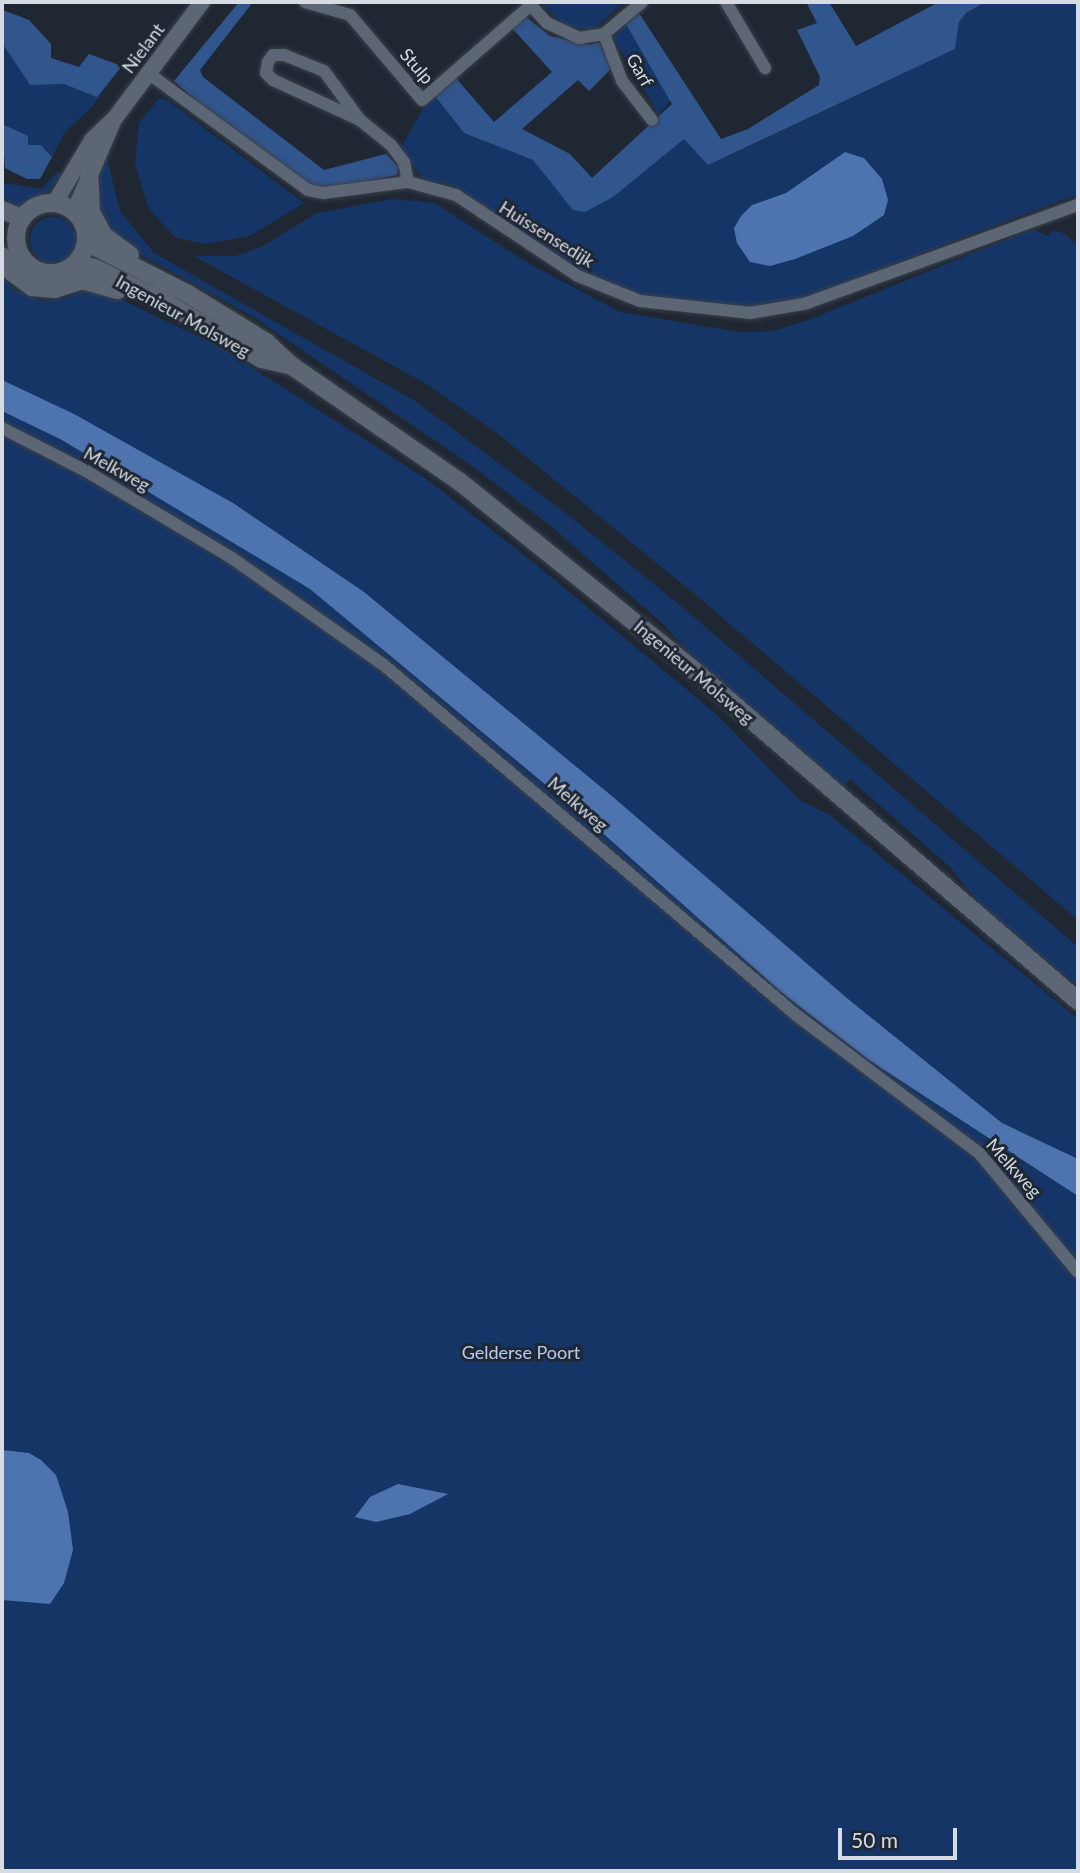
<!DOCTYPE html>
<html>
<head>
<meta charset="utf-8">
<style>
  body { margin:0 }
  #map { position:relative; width:1080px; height:1873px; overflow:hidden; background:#1f2733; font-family:Lato,sans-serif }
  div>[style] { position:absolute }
  .green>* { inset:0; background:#153567 }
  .round { border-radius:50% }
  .forest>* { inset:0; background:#31568e }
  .water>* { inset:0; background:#4e74af }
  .roads { filter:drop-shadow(0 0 2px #3a414a) drop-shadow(0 0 2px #3a414a) }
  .minor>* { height:12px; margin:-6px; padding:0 6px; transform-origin:6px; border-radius:6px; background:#5d6674 }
  .tertiary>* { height:16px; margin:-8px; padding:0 8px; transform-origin:8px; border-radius:8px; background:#5d6674 }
  .secondary>* { height:18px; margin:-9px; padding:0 9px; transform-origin:9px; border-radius:9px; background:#5d6674 }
  .secondary>.ring { margin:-9px; padding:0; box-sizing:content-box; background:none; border:18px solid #5d6674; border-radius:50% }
  span { translate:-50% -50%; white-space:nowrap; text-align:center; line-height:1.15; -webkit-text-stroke:6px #1f2733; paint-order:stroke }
  .street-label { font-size:18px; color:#d6dbe4 }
  .park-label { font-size:18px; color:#b7cdef }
  .frame { position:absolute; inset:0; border:4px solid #d6dbe4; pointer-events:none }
  .scale { position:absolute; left:838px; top:1828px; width:119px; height:32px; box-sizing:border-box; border:4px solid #d6dbe4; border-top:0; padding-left:9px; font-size:21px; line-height:24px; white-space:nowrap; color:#d6dbe4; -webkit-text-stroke:5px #1f2733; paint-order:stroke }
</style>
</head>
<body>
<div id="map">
  <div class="green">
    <div style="clip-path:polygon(539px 2px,625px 2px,592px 30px,566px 26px)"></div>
    <div style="clip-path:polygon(evenodd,985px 2px,1078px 2px,1078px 194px,797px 301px,765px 309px,702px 305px,643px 295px,602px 280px,559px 259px,458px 188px,422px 178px,401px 147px,429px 99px,435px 96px,464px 133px,533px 160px,551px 181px,613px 197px,684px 138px,720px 160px,955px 49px,959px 22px,966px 13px,985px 2px,845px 152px,864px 158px,882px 179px,752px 205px,786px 193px,845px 152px)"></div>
    <div style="clip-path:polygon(626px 24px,672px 98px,659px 115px,613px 37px)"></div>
    <div style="clip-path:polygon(2px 43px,30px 85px,64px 84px,97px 97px,116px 73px,92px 107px,65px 132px,52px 157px,47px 150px,28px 145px,2px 124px)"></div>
    <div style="clip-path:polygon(159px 98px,167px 100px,304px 203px,250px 236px,206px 244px,176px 238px,149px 209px,135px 164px,139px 123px)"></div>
    <div style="clip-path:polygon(105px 150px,120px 211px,154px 253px,415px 401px,563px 511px,680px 605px,1078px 947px,1078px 986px,986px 912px,950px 867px,850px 779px,841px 789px,709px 675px,663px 624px,552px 527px,471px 465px,252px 316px,125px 246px,110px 232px,96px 197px)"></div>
    <div style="clip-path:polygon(57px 172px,63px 174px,43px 198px,23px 206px,2px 204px,3px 183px,42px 189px)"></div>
    <div style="clip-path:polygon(393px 199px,435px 203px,526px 262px,620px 312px,739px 332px,773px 331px,811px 319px,1032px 229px,1048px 236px,1053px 230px,1065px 234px,1078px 245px,1078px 920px,691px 591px,497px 433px,428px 385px,194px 256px,235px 256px,261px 247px,317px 213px)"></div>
    <div class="round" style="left:30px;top:217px;width:46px;height:46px"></div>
    <div style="clip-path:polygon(2px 276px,15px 290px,42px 301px,63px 299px,91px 288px,101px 290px,218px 346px,425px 478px,533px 562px,716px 714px,801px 801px,831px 816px,1078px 1019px,1078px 1871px,2px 1871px)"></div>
  </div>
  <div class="forest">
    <div style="clip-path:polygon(239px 2px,253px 2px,200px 70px,203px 77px,324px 170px,386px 154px,399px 167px,397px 175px,320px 191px,218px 120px,174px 81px)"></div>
    <div style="clip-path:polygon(806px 2px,829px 2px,856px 46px,939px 2px,985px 2px,966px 13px,959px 22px,955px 49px,708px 165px,684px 139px,613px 197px,585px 212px,573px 210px,533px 160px,464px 133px,435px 96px,455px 77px,494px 122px,552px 72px,511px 27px,526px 17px,550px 36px,590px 45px,599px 42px,612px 68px,589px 91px,578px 80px,522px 129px,570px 154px,592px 178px,672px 104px,626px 24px,639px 13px,721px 139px,748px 129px,819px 85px,820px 77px,797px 30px,817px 23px)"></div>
    <div style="clip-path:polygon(3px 10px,29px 20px,51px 44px,51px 58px,79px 67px,89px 54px,122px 66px,97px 97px,64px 84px,30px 85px,2px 43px)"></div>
    <div style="clip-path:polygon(2px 124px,28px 136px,28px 145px,41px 145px,52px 157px,40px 179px,27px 179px,5px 168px)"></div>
  </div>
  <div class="water">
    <div style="clip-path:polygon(845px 152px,864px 158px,882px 179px,888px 200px,884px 215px,853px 236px,795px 259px,770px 266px,750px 262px,737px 243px,734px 228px,741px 216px,752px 205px,786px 193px)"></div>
    <div style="clip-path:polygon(2px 380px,74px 414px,233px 503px,364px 592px,613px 797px,848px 999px,1002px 1123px,1078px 1159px,1078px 1196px,869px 1060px,781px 992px,588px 820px,310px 589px,62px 440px,2px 411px)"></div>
    <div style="clip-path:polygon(2px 1450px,29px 1453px,41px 1460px,56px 1475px,68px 1512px,73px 1550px,64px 1583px,50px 1604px,2px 1600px)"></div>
    <div style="clip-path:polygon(398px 1484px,448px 1494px,410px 1514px,376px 1522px,355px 1517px,370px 1497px)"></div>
  </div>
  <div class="roads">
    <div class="minor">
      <div style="left:305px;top:2px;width:47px;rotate:16.1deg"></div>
      <div style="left:350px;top:15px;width:111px;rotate:49.7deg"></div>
      <div style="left:422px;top:100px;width:145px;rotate:-41.1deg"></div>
      <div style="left:528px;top:2px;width:28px;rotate:48deg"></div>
      <div style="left:547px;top:23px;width:35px;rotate:25deg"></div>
      <div style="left:579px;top:38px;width:25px;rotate:-9deg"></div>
      <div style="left:604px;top:34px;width:50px;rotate:-40.1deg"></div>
      <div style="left:726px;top:2px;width:77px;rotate:59.4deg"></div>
      <div style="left:604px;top:34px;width:50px;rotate:69deg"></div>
      <div style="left:622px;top:81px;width:49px;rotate:52.4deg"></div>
      <div style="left:148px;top:73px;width:198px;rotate:36.2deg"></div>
      <div style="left:308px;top:190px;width:16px;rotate:11deg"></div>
      <div style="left:324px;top:193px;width:85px;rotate:-7.5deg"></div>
      <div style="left:408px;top:182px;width:50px;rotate:15.2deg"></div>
      <div style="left:456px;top:195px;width:146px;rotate:33.6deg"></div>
      <div style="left:578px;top:276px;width:67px;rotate:22deg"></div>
      <div style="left:640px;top:301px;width:111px;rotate:6.2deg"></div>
      <div style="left:750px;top:313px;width:55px;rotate:-9.5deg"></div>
      <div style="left:804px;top:304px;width:291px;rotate:-19.9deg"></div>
      <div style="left:360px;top:120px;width:61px;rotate:-126.3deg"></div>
      <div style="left:324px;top:71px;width:43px;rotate:-158.2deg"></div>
      <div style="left:284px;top:55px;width:11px;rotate:180deg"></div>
      <div style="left:273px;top:55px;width:9px;rotate:126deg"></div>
      <div style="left:268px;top:62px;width:11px;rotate:100deg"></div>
      <div style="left:266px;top:73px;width:10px;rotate:45deg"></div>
      <div style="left:273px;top:80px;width:96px;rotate:24.7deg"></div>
      <div style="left:360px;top:120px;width:40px;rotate:39deg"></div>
      <div style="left:391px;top:145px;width:21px;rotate:53deg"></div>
      <div style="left:404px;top:162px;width:20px;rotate:79deg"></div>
      <div style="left:2px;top:428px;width:94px;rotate:27.1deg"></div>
      <div style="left:86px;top:471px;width:170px;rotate:30.8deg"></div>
      <div style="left:232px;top:558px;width:187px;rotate:35.2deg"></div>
      <div style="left:385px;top:666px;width:538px;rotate:40.32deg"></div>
      <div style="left:795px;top:1014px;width:232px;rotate:37.1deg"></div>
      <div style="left:980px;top:1154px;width:153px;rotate:50.3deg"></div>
    </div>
    <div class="tertiary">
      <div style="left:54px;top:204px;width:74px;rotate:-59.3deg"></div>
      <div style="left:92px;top:140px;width:32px;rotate:-44deg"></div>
      <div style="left:115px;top:118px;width:145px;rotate:-53.1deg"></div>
      <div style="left:74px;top:212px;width:96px;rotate:-66.6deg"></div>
    </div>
    <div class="secondary">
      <div style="left:89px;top:172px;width:40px;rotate:87.1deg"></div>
      <div style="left:91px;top:212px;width:27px;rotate:62deg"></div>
      <div style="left:104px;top:236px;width:32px;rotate:36deg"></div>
      <div class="ring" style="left:16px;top:203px;width:52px;height:52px"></div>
      <div style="left:2px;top:210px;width:22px;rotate:22deg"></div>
      <div style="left:86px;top:242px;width:114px;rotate:27deg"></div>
      <div style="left:188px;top:294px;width:92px;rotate:31.6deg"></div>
      <div style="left:266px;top:342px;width:35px;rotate:43deg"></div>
      <div style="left:292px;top:366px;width:204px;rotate:34.6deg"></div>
      <div style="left:460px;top:482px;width:295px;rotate:38.8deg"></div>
      <div style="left:690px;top:667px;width:512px;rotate:40.72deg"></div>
      <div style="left:2px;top:256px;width:19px;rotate:58deg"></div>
      <div style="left:12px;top:272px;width:25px;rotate:37deg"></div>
      <div style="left:32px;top:287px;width:23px;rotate:5deg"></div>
      <div style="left:55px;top:289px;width:28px;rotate:-18deg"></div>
      <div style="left:82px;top:280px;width:37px;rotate:16deg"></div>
      <div style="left:75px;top:264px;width:20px;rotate:11deg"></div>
      <div style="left:95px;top:268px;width:76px;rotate:25.9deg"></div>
      <div style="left:163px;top:301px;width:115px;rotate:30.4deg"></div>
      <div style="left:262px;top:359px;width:27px;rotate:13deg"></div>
    </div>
  </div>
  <div class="street-label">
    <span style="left:143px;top:48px;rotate:-53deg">Nielant</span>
    <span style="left:417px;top:66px;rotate:49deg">Stulp</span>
    <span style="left:640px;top:70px;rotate:60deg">Garf</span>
    <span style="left:547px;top:234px;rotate:32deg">Huissensedijk</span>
    <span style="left:183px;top:316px;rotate:29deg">Ingenieur Molsweg</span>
    <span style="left:117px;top:469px;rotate:29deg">Melkweg</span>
    <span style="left:694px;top:672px;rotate:40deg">Ingenieur Molsweg</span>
    <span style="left:578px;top:804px;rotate:41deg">Melkweg</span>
    <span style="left:1014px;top:1168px;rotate:48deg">Melkweg</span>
  </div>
  <div class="park-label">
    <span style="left:521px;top:1352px">Gelderse Poort</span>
  </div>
  <div class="frame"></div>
  <div class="scale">50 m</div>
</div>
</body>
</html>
